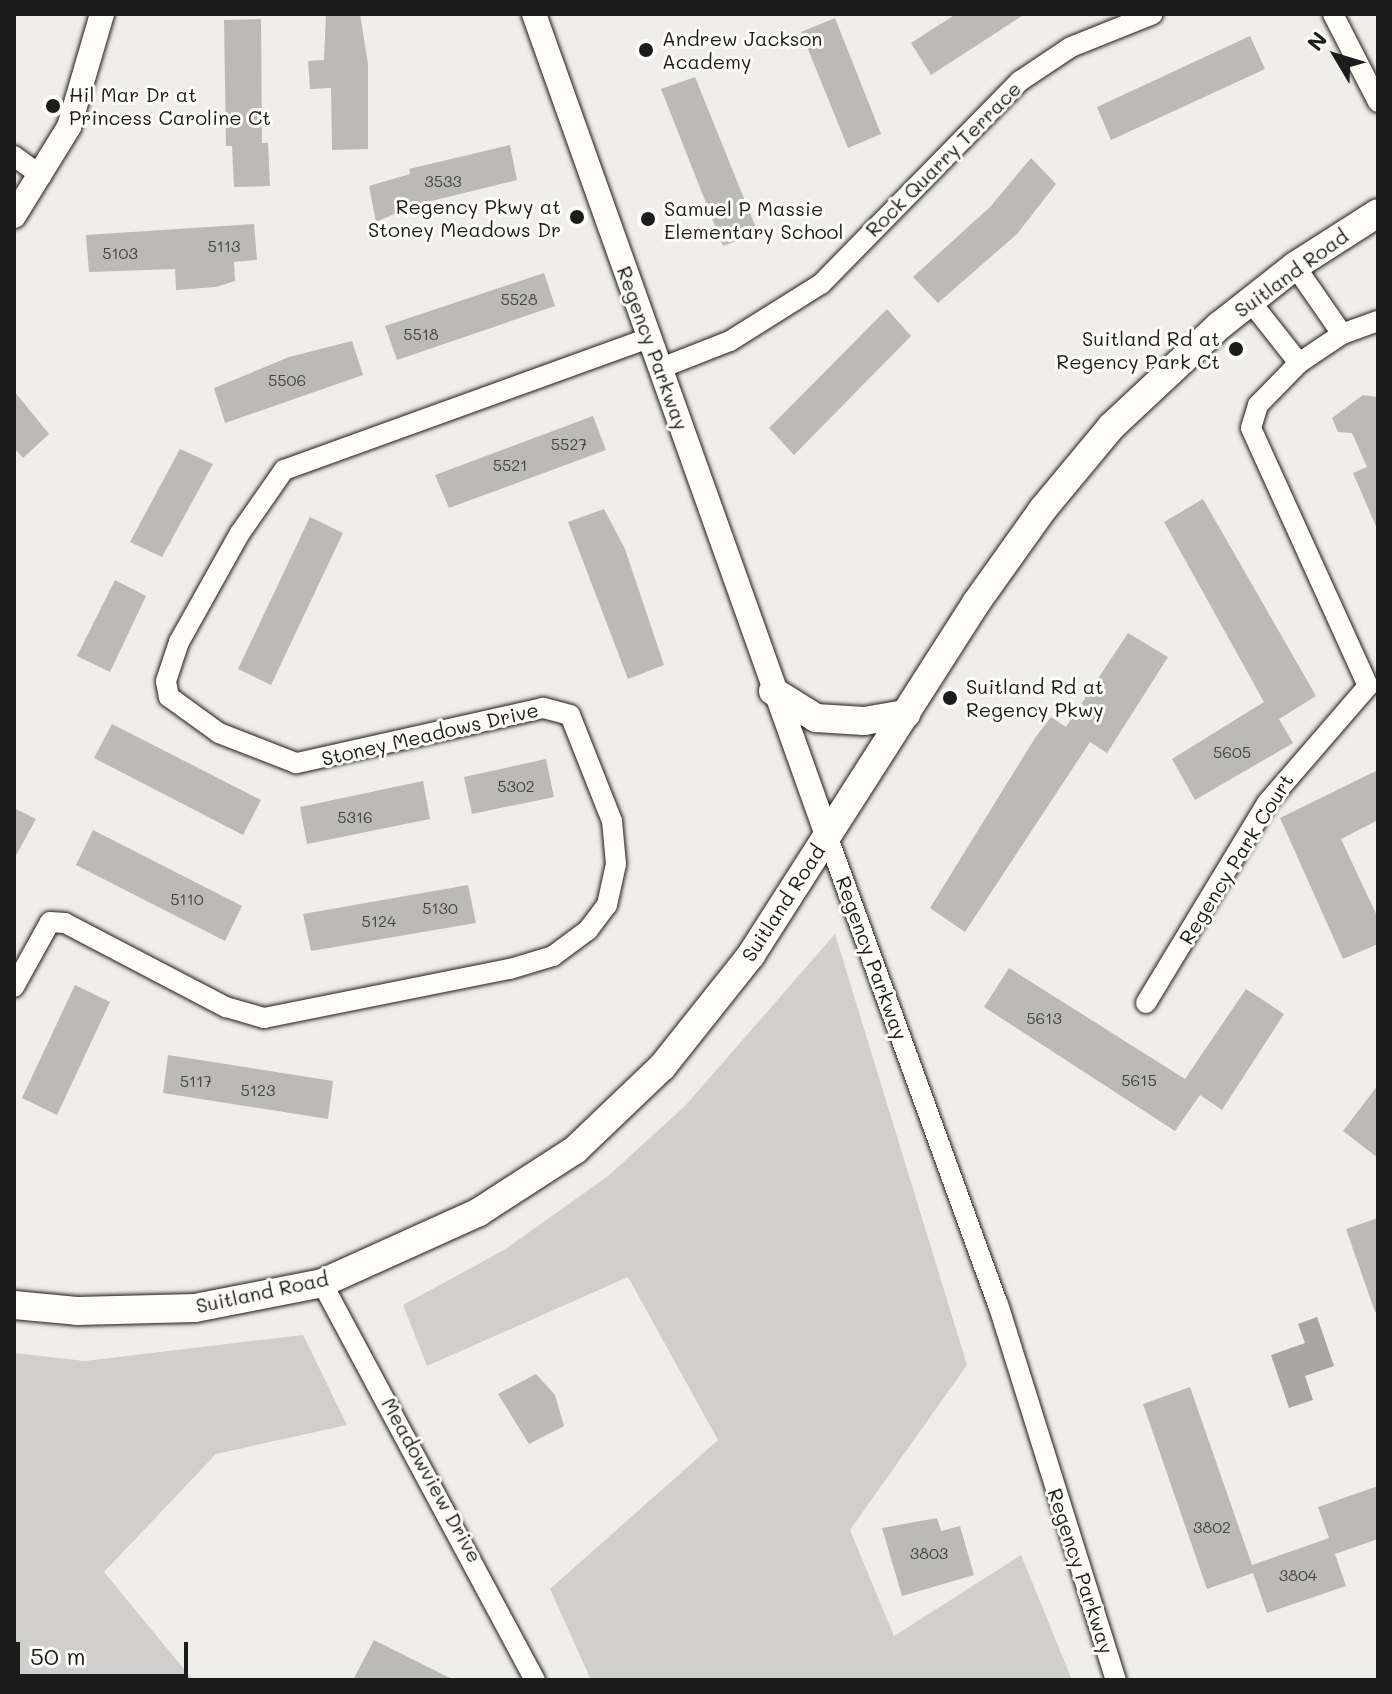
<!DOCTYPE html>
<html>
<head>
<meta charset="utf-8">
<style>
  body { margin:0 }
  #map { position:relative; width:1392px; height:1694px; overflow:hidden; background:#f0eeea; font-family:Mali,sans-serif }
  div>[style] { position:absolute }
  .green>* { inset:0; background:#d0cfcc }
  .water>* { inset:0; background:#a8a7a3 }
  .building>* { inset:0; background:#bbbab6 }
  .roads { filter:drop-shadow(0 0 2px #1c1c1c) drop-shadow(0 0 2px #1c1c1c) }
  .minor>* { height:20px; margin:-10px; padding:0 10px; transform-origin:10px; border-radius:10px; background:#fdfcf7 }
  .tertiary>* { height:24px; margin:-12px; padding:0 12px; transform-origin:12px; border-radius:12px; background:#fdfcf7 }
  .secondary>* { height:28px; margin:-14px; padding:0 14px; transform-origin:14px; border-radius:14px; background:#fdfcf7 }
  .dots>* { width:22px; height:22px; translate:-50% -50%; box-sizing:border-box; border:4px solid #fdfcf7; border-radius:50% }
  span { translate:-50% -50%; white-space:nowrap; text-align:center; line-height:1.15; -webkit-text-stroke:6px #fdfcf7; paint-order:stroke }
  .number-label { font-size:16px; color:#444442 }
  .number-label span { -webkit-text-stroke-width:0 }
  .poi-label { font-size:20px; color:#1c1c1c }
  .left { translate:0 -50%; text-align:left }
  .right { translate:-100% -50%; text-align:right }
  .street-label { font-size:20px; color:#1c1c1c }
  .frame { position:absolute; inset:0; border:16px solid #1c1c1c; pointer-events:none }
  .north { position:absolute; left:1296px; top:16px; width:80px; height:80px; -webkit-text-stroke:6px #fdfcf7; paint-order:stroke; rotate:308deg; font-size:22px; font-weight:700; line-height:32px; text-align:center; color:#1c1c1c }
  .north::after { content:''; display:block; margin:auto; width:28px; height:36px; background:#1c1c1c; clip-path:polygon(50% 0,100% 100%,50% 72%,0 100%) }
  .scale { position:absolute; left:16px; top:1642px; width:172px; height:36px; box-sizing:border-box; border:4px solid #1c1c1c; border-top:0; padding-left:10px; font-size:24px; line-height:28px; white-space:nowrap; color:#1c1c1c; -webkit-text-stroke:6px #fdfcf7; paint-order:stroke }
</style>
</head>
<body>
<div id="map">
  <div class="green">
    <div style="clip-path:polygon(835px 934px,967px 1365px,850px 1530px,894px 1636px,1021px 1555px,1072px 1680px,591px 1680px,550px 1589px,718px 1440px,628px 1277px,427px 1366px,403px 1305px,504px 1250px,608px 1176px,685px 1106px)"></div>
    <div style="clip-path:polygon(303px 1335px,347px 1425px,216px 1454px,104px 1572px,193px 1680px,14px 1680px,14px 1353px,85px 1361px)"></div>
  </div>
  <div class="water">
    <div style="clip-path:polygon(1317px 1317px,1334px 1366px,1305px 1376px,1313px 1400px,1289px 1408px,1271px 1355px,1305px 1343px,1298px 1324px)"></div>
  </div>
  <div class="building">
    <div style="clip-path:polygon(326px 14px,360px 14px,368px 64px,368px 149px,332px 150px,331px 88px,310px 89px,308px 61px,324px 60px)"></div>
    <div style="clip-path:polygon(956px 14px,1025px 14px,931px 75px,911px 43px)"></div>
    <div style="clip-path:polygon(835px 18px,881px 134px,848px 148px,801px 32px)"></div>
    <div style="clip-path:polygon(261px 19px,262px 143px,268px 143px,270px 186px,234px 187px,232px 146px,226px 146px,224px 20px)"></div>
    <div style="clip-path:polygon(1250px 36px,1265px 69px,1111px 140px,1097px 107px)"></div>
    <div style="clip-path:polygon(695px 77px,758px 233px,723px 246px,661px 89px)"></div>
    <div style="clip-path:polygon(510px 145px,517px 180px,415px 205px,376px 222px,369px 186px,410px 174px,409px 169px)"></div>
    <div style="clip-path:polygon(1031px 158px,1056px 184px,1017px 234px,938px 303px,913px 277px,990px 207px)"></div>
    <div style="clip-path:polygon(254px 224px,257px 260px,234px 262px,235px 281px,216px 287px,176px 290px,175px 269px,89px 272px,86px 235px)"></div>
    <div style="clip-path:polygon(544px 273px,555px 306px,397px 360px,385px 326px)"></div>
    <div style="clip-path:polygon(887px 309px,911px 336px,794px 455px,769px 428px)"></div>
    <div style="clip-path:polygon(352px 341px,363px 375px,225px 423px,214px 388px,289px 357px)"></div>
    <div style="clip-path:polygon(14px 391px,49px 434px,23px 458px,14px 448px)"></div>
    <div style="clip-path:polygon(1363px 395px,1378px 397px,1378px 531px,1353px 473px,1367px 467px,1352px 433px,1338px 432px,1332px 418px)"></div>
    <div style="clip-path:polygon(593px 416px,606px 450px,449px 508px,435px 475px)"></div>
    <div style="clip-path:polygon(180px 449px,213px 464px,162px 557px,130px 542px)"></div>
    <div style="clip-path:polygon(1203px 499px,1316px 696px,1279px 719px,1293px 743px,1195px 800px,1172px 759px,1264px 702px,1164px 522px)"></div>
    <div style="clip-path:polygon(604px 509px,625px 549px,664px 665px,628px 679px,568px 522px)"></div>
    <div style="clip-path:polygon(310px 517px,343px 533px,271px 685px,238px 669px)"></div>
    <div style="clip-path:polygon(115px 580px,146px 596px,110px 672px,77px 656px)"></div>
    <div style="clip-path:polygon(1128px 633px,1168px 657px,1107px 753px,1090px 742px,965px 932px,930px 908px,1035px 738px,1051px 717px,1066px 727px)"></div>
    <div style="clip-path:polygon(112px 724px,261px 800px,243px 835px,94px 758px)"></div>
    <div style="clip-path:polygon(546px 759px,554px 797px,472px 814px,464px 777px)"></div>
    <div style="clip-path:polygon(1378px 770px,1378px 820px,1341px 839px,1378px 918px,1378px 944px,1343px 959px,1280px 818px)"></div>
    <div style="clip-path:polygon(423px 781px,430px 819px,307px 844px,300px 807px)"></div>
    <div style="clip-path:polygon(14px 808px,36px 819px,14px 859px)"></div>
    <div style="clip-path:polygon(93px 830px,242px 906px,225px 941px,76px 865px)"></div>
    <div style="clip-path:polygon(468px 885px,476px 923px,311px 951px,303px 914px)"></div>
    <div style="clip-path:polygon(1009px 968px,1185px 1079px,1246px 989px,1284px 1014px,1222px 1110px,1200px 1095px,1175px 1131px,984px 1007px)"></div>
    <div style="clip-path:polygon(75px 985px,110px 1002px,57px 1115px,22px 1098px)"></div>
    <div style="clip-path:polygon(168px 1055px,333px 1081px,328px 1119px,163px 1093px)"></div>
    <div style="clip-path:polygon(1378px 1085px,1378px 1158px,1343px 1131px)"></div>
    <div style="clip-path:polygon(1378px 1218px,1378px 1312px,1375px 1312px,1346px 1229px)"></div>
    <div style="clip-path:polygon(536px 1374px,555px 1395px,564px 1426px,529px 1444px,498px 1394px)"></div>
    <div style="clip-path:polygon(1190px 1387px,1252px 1565px,1329px 1538px,1318px 1507px,1378px 1486px,1378px 1539px,1335px 1554px,1346px 1586px,1267px 1613px,1253px 1573px,1207px 1589px,1143px 1404px)"></div>
    <div style="clip-path:polygon(937px 1518px,941px 1531px,960px 1526px,974px 1575px,902px 1596px,882px 1528px)"></div>
    <div style="clip-path:polygon(374px 1640px,454px 1680px,353px 1680px)"></div>
  </div>
  <div class="roads">
    <div class="minor">
      <div style="left:1333px;top:14px;width:99px;rotate:62.9deg"></div>
      <div style="left:14px;top:156px;width:34px;rotate:36deg"></div>
      <div style="left:1295px;top:266px;width:83px;rotate:55.3deg"></div>
      <div style="left:1250px;top:301px;width:79px;rotate:51.7deg"></div>
      <div style="left:661px;top:368px;width:74px;rotate:-21.4deg"></div>
      <div style="left:730px;top:341px;width:107px;rotate:-32.1deg"></div>
      <div style="left:821px;top:284px;width:284px;rotate:-45.6deg"></div>
      <div style="left:1020px;top:81px;width:61px;rotate:-33.7deg"></div>
      <div style="left:1071px;top:47px;width:88px;rotate:-21.9deg"></div>
      <div style="left:827px;top:835px;width:499px;rotate:70deg"></div>
      <div style="left:998px;top:1304px;width:394px;rotate:72.6deg"></div>
      <div style="left:14px;top:987px;width:74px;rotate:-61deg"></div>
      <div style="left:50px;top:922px;width:15px;rotate:4deg"></div>
      <div style="left:65px;top:923px;width:182px;rotate:27.6deg"></div>
      <div style="left:226px;top:1007px;width:40px;rotate:16deg"></div>
      <div style="left:264px;top:1018px;width:251px;rotate:-11.3deg"></div>
      <div style="left:510px;top:969px;width:45px;rotate:-16.8deg"></div>
      <div style="left:553px;top:956px;width:44px;rotate:-36.6deg"></div>
      <div style="left:588px;top:930px;width:31px;rotate:-53deg"></div>
      <div style="left:607px;top:905px;width:42px;rotate:-77.6deg"></div>
      <div style="left:616px;top:864px;width:43px;rotate:-95.3deg"></div>
      <div style="left:612px;top:821px;width:114px;rotate:-111.6deg"></div>
      <div style="left:570px;top:715px;width:28px;rotate:-165deg"></div>
      <div style="left:543px;top:708px;width:253px;rotate:167.4deg"></div>
      <div style="left:296px;top:763px;width:83px;rotate:-158.7deg"></div>
      <div style="left:219px;top:733px;width:62px;rotate:-144.2deg"></div>
      <div style="left:169px;top:697px;width:16px;rotate:-101deg"></div>
      <div style="left:166px;top:681px;width:41px;rotate:-71.6deg"></div>
      <div style="left:179px;top:642px;width:125px;rotate:-60.8deg"></div>
      <div style="left:240px;top:533px;width:77px;rotate:-55.1deg"></div>
      <div style="left:284px;top:470px;width:388px;rotate:-19.9deg"></div>
      <div style="left:1146px;top:1003px;width:234px;rotate:-58.8deg"></div>
      <div style="left:1267px;top:803px;width:155px;rotate:-49.2deg"></div>
      <div style="left:1368px;top:686px;width:283px;rotate:-114.4deg"></div>
      <div style="left:1251px;top:428px;width:24px;rotate:-73deg"></div>
      <div style="left:1258px;top:405px;width:59px;rotate:-45.7deg"></div>
      <div style="left:1299px;top:363px;width:52px;rotate:-34deg"></div>
      <div style="left:1342px;top:334px;width:38px;rotate:-20deg"></div>
      <div style="left:322px;top:1283px;width:451px;rotate:61.8deg"></div>
    </div>
    <div class="tertiary">
      <div style="left:534px;top:14px;width:872px;rotate:70.36deg"></div>
      <div style="left:14px;top:216px;width:105px;rotate:-58.3deg"></div>
      <div style="left:69px;top:127px;width:118px;rotate:-73.7deg"></div>
    </div>
    <div class="secondary">
      <div style="left:773px;top:691px;width:51px;rotate:32.1deg"></div>
      <div style="left:816px;top:718px;width:48px;rotate:3.6deg"></div>
      <div style="left:864px;top:721px;width:43px;rotate:-9.5deg"></div>
      <div style="left:14px;top:1305px;width:63px;rotate:5.4deg"></div>
      <div style="left:77px;top:1311px;width:118px;rotate:-1.5deg"></div>
      <div style="left:195px;top:1308px;width:129px;rotate:-11.1deg"></div>
      <div style="left:322px;top:1283px;width:172px;rotate:-24.3deg"></div>
      <div style="left:479px;top:1212px;width:114px;rotate:-32.9deg"></div>
      <div style="left:575px;top:1150px;width:120px;rotate:-43.7deg"></div>
      <div style="left:662px;top:1067px;width:143px;rotate:-51.5deg"></div>
      <div style="left:751px;top:955px;width:418px;rotate:-57.4deg"></div>
      <div style="left:976px;top:603px;width:115px;rotate:-54.5deg"></div>
      <div style="left:1043px;top:509px;width:107px;rotate:-50.3deg"></div>
      <div style="left:1111px;top:427px;width:148px;rotate:-43.1deg"></div>
      <div style="left:1219px;top:326px;width:97px;rotate:-38.3deg"></div>
      <div style="left:1295px;top:266px;width:98px;rotate:-32.6deg"></div>
    </div>
  </div>
  <div class="dots">
    <div style="left:646px;top:50px;background:#1c1c1c"></div>
    <div style="left:53px;top:106px;background:#1c1c1c"></div>
    <div style="left:577px;top:217px;background:#1c1c1c"></div>
    <div style="left:648px;top:219px;background:#1c1c1c"></div>
    <div style="left:1236px;top:349px;background:#1c1c1c"></div>
    <div style="left:950px;top:698px;background:#1c1c1c"></div>
  </div>
  <div class="number-label">
    <span style="left:443px;top:181px">3533</span>
    <span style="left:224px;top:246px">5113</span>
    <span style="left:120px;top:253px">5103</span>
    <span style="left:519px;top:299px">5528</span>
    <span style="left:421px;top:334px">5518</span>
    <span style="left:287px;top:380px">5506</span>
    <span style="left:569px;top:444px">5527</span>
    <span style="left:510px;top:465px">5521</span>
    <span style="left:1232px;top:752px">5605</span>
    <span style="left:516px;top:786px">5302</span>
    <span style="left:355px;top:817px">5316</span>
    <span style="left:187px;top:899px">5110</span>
    <span style="left:440px;top:908px">5130</span>
    <span style="left:379px;top:921px">5124</span>
    <span style="left:1044px;top:1018px">5613</span>
    <span style="left:1139px;top:1080px">5615</span>
    <span style="left:196px;top:1081px">5117</span>
    <span style="left:258px;top:1090px">5123</span>
    <span style="left:1212px;top:1527px">3802</span>
    <span style="left:929px;top:1553px">3803</span>
    <span style="left:1298px;top:1575px">3804</span>
  </div>
  <div class="poi-label">
    <span class="left" style="left:662px;top:50px">Andrew Jackson<br>Academy</span>
    <span class="left" style="left:69px;top:106px">Hil Mar Dr at<br>Princess Caroline Ct</span>
    <span class="right" style="left:561px;top:218px">Regency Pkwy at<br>Stoney Meadows Dr</span>
    <span class="left" style="left:664px;top:220px">Samuel P Massie<br>Elementary School</span>
    <span class="right" style="left:1220px;top:350px">Suitland Rd at<br>Regency Park Ct</span>
    <span class="left" style="left:966px;top:698px">Suitland Rd at<br>Regency Pkwy</span>
  </div>
  <div class="street-label">
    <span style="left:943px;top:159px;rotate:-45deg">Rock Quarry Terrace</span>
    <span style="left:1291px;top:273px;rotate:-36deg">Suitland Road</span>
    <span style="left:653px;top:348px;rotate:70deg">Regency Parkway</span>
    <span style="left:430px;top:734px;rotate:-13deg">Stoney Meadows Drive</span>
    <span style="left:1236px;top:859px;rotate:-58deg">Regency Park Court</span>
    <span style="left:783px;top:903px;rotate:-57deg">Suitland Road</span>
    <span style="left:872px;top:958px;rotate:70deg">Regency Parkway</span>
    <span style="left:262px;top:1292px;rotate:-12deg">Suitland Road</span>
    <span style="left:432px;top:1480px;rotate:61deg">Meadowview Drive</span>
    <span style="left:1081px;top:1571px;rotate:72deg">Regency Parkway</span>
  </div>
  <div class="frame"></div>
  <div class="north">N</div>
  <div class="scale">50 m</div>
</div>
</body>
</html>
